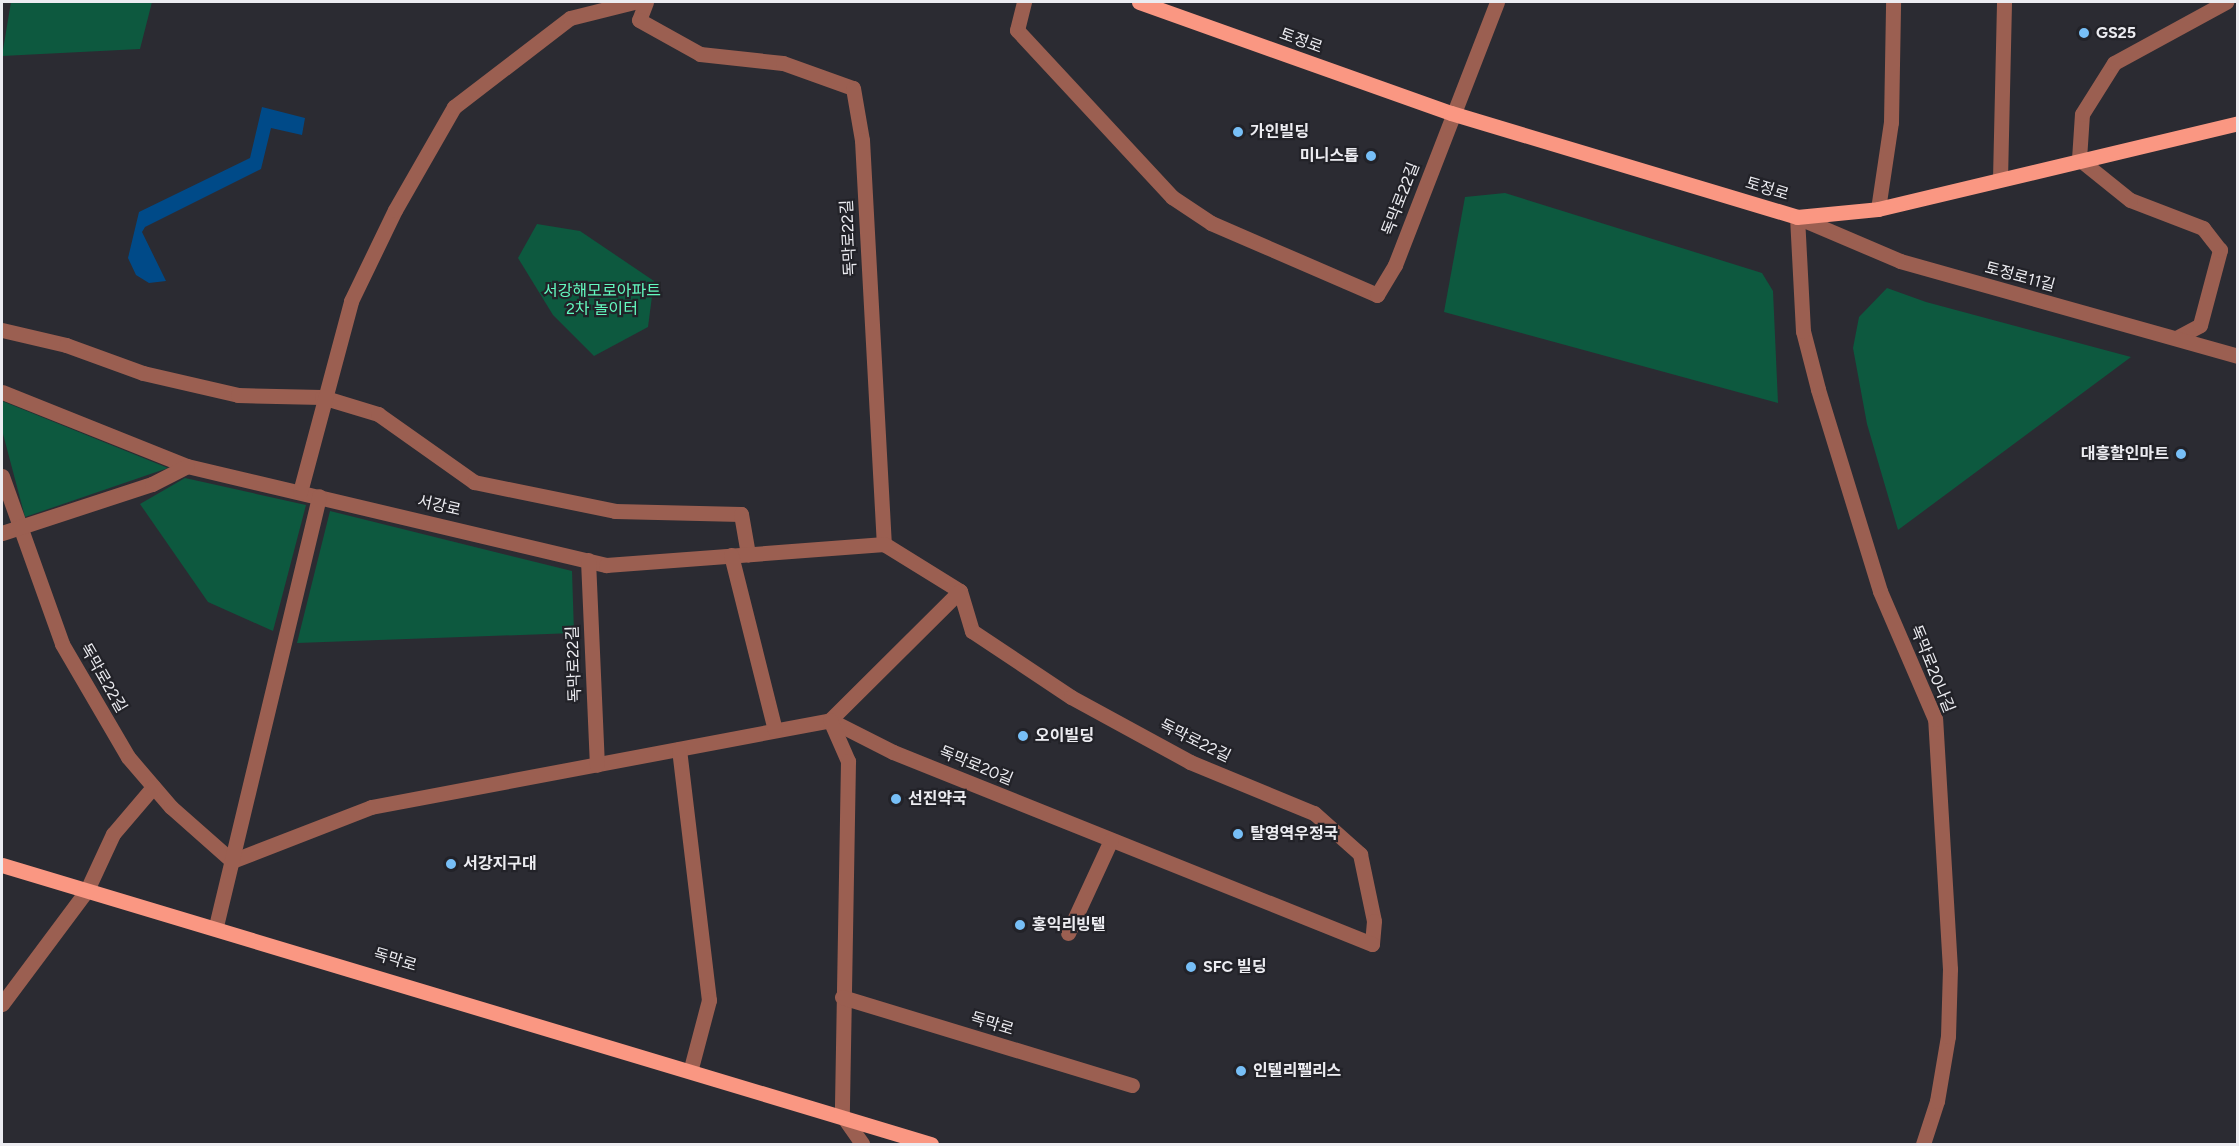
<!DOCTYPE html>
<html>
<head>
<meta charset="utf-8">
<style>
  body { margin:0 }
  #map { position:relative; width:2239px; height:1146px; overflow:hidden; background:#2b2b32; font-family:Figtree,"Noto Sans KR",sans-serif }
  div>[style] { position:absolute }
  .green>* { inset:0; background:#0d593f }
  .water>* { inset:0; background:#004a88 }
  .minor>* { height:15px; margin:-7.5px; padding:0 7.5px; transform-origin:7.5px; border-radius:7.5px; background:#9b5f51 }
  .major>* { height:15px; margin:-7.5px; padding:0 7.5px; transform-origin:7.5px; border-radius:7.5px; background:#fa9782 }
  .dots>* { width:16px; height:16px; translate:-50% -50%; box-sizing:border-box; border:3px solid #222228; border-radius:50% }
  span { translate:-50% -50%; white-space:nowrap; text-align:center; line-height:1.15; -webkit-text-stroke:4.5px #222228; paint-order:stroke }
  .poi-label { font-size:16px; color:#ececf1; font-weight:700 }
  .left { translate:0 -50%; text-align:left }
  .right { translate:-100% -50%; text-align:right }
  .street-label { font-size:16px; color:#ececf1 }
  .park-label { font-size:16px; color:#63f9bf }
  .frame { position:absolute; inset:0; border:3px solid #ececf1; pointer-events:none }
</style>
</head>
<body>
<div id="map">
  <div class="green">
    <div style="clip-path:polygon(11px 2px,152px 2px,140px 49px,2px 56px)"></div>
    <div style="clip-path:polygon(1505px 193px,1762px 273px,1773px 291px,1778px 403px,1444px 312px,1465px 197px)"></div>
    <div style="clip-path:polygon(537px 224px,580px 231px,654px 281px,648px 327px,594px 356px,553px 315px,518px 258px)"></div>
    <div style="clip-path:polygon(1887px 288px,1926px 302px,2131px 357px,1898px 530px,1867px 424px,1853px 348px,1859px 317px)"></div>
    <div style="clip-path:polygon(2px 401px,168px 468px,25px 517px,2px 430px)"></div>
    <div style="clip-path:polygon(185px 478px,306px 505px,273px 631px,208px 602px,140px 504px)"></div>
    <div style="clip-path:polygon(330px 511px,572px 571px,574px 633px,297px 643px)"></div>
  </div>
  <div class="water">
    <div style="clip-path:polygon(262px 107px,305px 118px,302px 135px,271px 128px,261px 169px,145px 227px,142px 232px,166px 281px,149px 283px,136px 275px,128px 258px,139px 212px,250px 158px)"></div>
  </div>
  <div class="minor">
    <div style="left:646px;top:2px;width:19px;rotate:111deg"></div>
    <div style="left:639px;top:20px;width:70px;rotate:29.1deg"></div>
    <div style="left:700px;top:54px;width:83px;rotate:6.2deg"></div>
    <div style="left:783px;top:63px;width:74px;rotate:19.7deg"></div>
    <div style="left:853px;top:88px;width:53px;rotate:80.2deg"></div>
    <div style="left:862px;top:140px;width:405px;rotate:86.9deg"></div>
    <div style="left:884px;top:544px;width:89px;rotate:31.7deg"></div>
    <div style="left:960px;top:591px;width:42px;rotate:73.3deg"></div>
    <div style="left:972px;top:631px;width:119px;rotate:33.7deg"></div>
    <div style="left:1071px;top:697px;width:136px;rotate:28.6deg"></div>
    <div style="left:1190px;top:762px;width:134px;rotate:22.4deg"></div>
    <div style="left:1314px;top:813px;width:62px;rotate:41.7deg"></div>
    <div style="left:1360px;top:854px;width:68px;rotate:78.2deg"></div>
    <div style="left:1374px;top:921px;width:23px;rotate:95deg"></div>
    <div style="left:1372px;top:944px;width:516px;rotate:-158.16deg"></div>
    <div style="left:893px;top:752px;width:71px;rotate:-153.1deg"></div>
    <div style="left:1024px;top:2px;width:29px;rotate:104deg"></div>
    <div style="left:1017px;top:30px;width:228px;rotate:47.1deg"></div>
    <div style="left:1172px;top:197px;width:47px;rotate:33.7deg"></div>
    <div style="left:1211px;top:223px;width:181px;rotate:23.4deg"></div>
    <div style="left:1377px;top:295px;width:35px;rotate:-59deg"></div>
    <div style="left:1395px;top:265px;width:282px;rotate:-68.8deg"></div>
    <div style="left:2000px;top:179px;width:177px;rotate:-88.7deg"></div>
    <div style="left:1878px;top:209px;width:88px;rotate:-81.5deg"></div>
    <div style="left:1891px;top:122px;width:120px;rotate:-89deg"></div>
    <div style="left:2px;top:330px;width:66px;rotate:13.2deg"></div>
    <div style="left:66px;top:345px;width:82px;rotate:20deg"></div>
    <div style="left:143px;top:373px;width:98px;rotate:13deg"></div>
    <div style="left:238px;top:395px;width:84px;rotate:1.4deg"></div>
    <div style="left:322px;top:397px;width:59px;rotate:16.9deg"></div>
    <div style="left:378px;top:414px;width:118px;rotate:35.3deg"></div>
    <div style="left:474px;top:482px;width:144px;rotate:11.6deg"></div>
    <div style="left:615px;top:511px;width:126px;rotate:1.4deg"></div>
    <div style="left:741px;top:514px;width:41px;rotate:80.1deg"></div>
    <div style="left:2176px;top:338px;width:27px;rotate:-28deg"></div>
    <div style="left:2200px;top:325px;width:78px;rotate:-75.1deg"></div>
    <div style="left:2220px;top:250px;width:28px;rotate:-128deg"></div>
    <div style="left:2203px;top:228px;width:78px;rotate:-159deg"></div>
    <div style="left:2130px;top:200px;width:65px;rotate:-141.2deg"></div>
    <div style="left:2079px;top:159px;width:45px;rotate:-86.2deg"></div>
    <div style="left:2082px;top:114px;width:60px;rotate:-57.9deg"></div>
    <div style="left:2114px;top:63px;width:128px;rotate:-28.6deg"></div>
    <div style="left:2px;top:392px;width:199px;rotate:21.8deg"></div>
    <div style="left:187px;top:466px;width:431px;rotate:13.3deg"></div>
    <div style="left:606px;top:565px;width:279px;rotate:-4.3deg"></div>
    <div style="left:2px;top:476px;width:178px;rotate:70.3deg"></div>
    <div style="left:62px;top:644px;width:131px;rotate:59.7deg"></div>
    <div style="left:128px;top:757px;width:66px;rotate:49.3deg"></div>
    <div style="left:171px;top:807px;width:81px;rotate:41.5deg"></div>
    <div style="left:232px;top:861px;width:149px;rotate:-21.2deg"></div>
    <div style="left:371px;top:807px;width:467px;rotate:-10.7deg"></div>
    <div style="left:830px;top:720px;width:183px;rotate:-44.8deg"></div>
    <div style="left:300px;top:492px;width:198px;rotate:-75deg"></div>
    <div style="left:351px;top:301px;width:101px;rotate:-64.2deg"></div>
    <div style="left:395px;top:210px;width:119px;rotate:-60.2deg"></div>
    <div style="left:454px;top:107px;width:146px;rotate:-37.5deg"></div>
    <div style="left:570px;top:18px;width:66px;rotate:-14deg"></div>
    <div style="left:2px;top:533px;width:158px;rotate:-18.1deg"></div>
    <div style="left:152px;top:484px;width:39px;rotate:-27deg"></div>
    <div style="left:731px;top:555px;width:180px;rotate:75.9deg"></div>
    <div style="left:588px;top:560px;width:205px;rotate:87.5deg"></div>
    <div style="left:830px;top:720px;width:45px;rotate:66.3deg"></div>
    <div style="left:848px;top:761px;width:354px;rotate:91deg"></div>
    <div style="left:842px;top:1115px;width:35px;rotate:55deg"></div>
    <div style="left:679px;top:749px;width:253px;rotate:83.2deg"></div>
    <div style="left:709px;top:1000px;width:70px;rotate:104.8deg"></div>
    <div style="left:216px;top:926px;width:442px;rotate:-76.5deg"></div>
    <div style="left:1068px;top:933px;width:102px;rotate:-65.2deg"></div>
    <div style="left:842px;top:997px;width:303px;rotate:16.9deg"></div>
    <div style="left:2px;top:1004px;width:142px;rotate:-53.3deg"></div>
    <div style="left:87px;top:890px;width:62px;rotate:-65.1deg"></div>
    <div style="left:113px;top:834px;width:62px;rotate:-49.6deg"></div>
    <div style="left:1923px;top:1144px;width:45px;rotate:-72deg"></div>
    <div style="left:1937px;top:1101px;width:66px;rotate:-80.4deg"></div>
    <div style="left:1948px;top:1036px;width:67px;rotate:-88.3deg"></div>
    <div style="left:1950px;top:969px;width:250px;rotate:-93.4deg"></div>
    <div style="left:1935px;top:719px;width:139px;rotate:-113.3deg"></div>
    <div style="left:1880px;top:591px;width:211px;rotate:-107.1deg"></div>
    <div style="left:1818px;top:389px;width:60px;rotate:-104.5deg"></div>
    <div style="left:1803px;top:331px;width:114px;rotate:-93deg"></div>
    <div style="left:1797px;top:217px;width:112px;rotate:23.1deg"></div>
    <div style="left:1900px;top:261px;width:351px;rotate:15.7deg"></div>
  </div>
  <div class="major">
    <div style="left:1139px;top:2px;width:331px;rotate:19.6deg"></div>
    <div style="left:1451px;top:113px;width:361px;rotate:16.7deg"></div>
    <div style="left:1797px;top:217px;width:81px;rotate:-5.6deg"></div>
    <div style="left:1878px;top:209px;width:370px;rotate:-13.4deg"></div>
    <div style="left:2px;top:865px;width:970px;rotate:16.72deg"></div>
  </div>
  <div class="dots">
    <div style="left:2084px;top:33px;background:#77bff7"></div>
    <div style="left:1238px;top:132px;background:#77bff7"></div>
    <div style="left:1371px;top:156px;background:#77bff7"></div>
    <div style="left:2181px;top:454px;background:#77bff7"></div>
    <div style="left:1023px;top:736px;background:#77bff7"></div>
    <div style="left:896px;top:799px;background:#77bff7"></div>
    <div style="left:1238px;top:834px;background:#77bff7"></div>
    <div style="left:451px;top:864px;background:#77bff7"></div>
    <div style="left:1020px;top:925px;background:#77bff7"></div>
    <div style="left:1191px;top:967px;background:#77bff7"></div>
    <div style="left:1241px;top:1071px;background:#77bff7"></div>
  </div>
  <div class="poi-label">
    <span class="left" style="left:2096px;top:33px">GS25</span>
    <span class="left" style="left:1250px;top:132px">가인빌딩</span>
    <span class="right" style="left:1359px;top:156px">미니스톱</span>
    <span class="right" style="left:2169px;top:454px">대흥할인마트</span>
    <span class="left" style="left:1035px;top:736px">오이빌딩</span>
    <span class="left" style="left:908px;top:799px">선진약국</span>
    <span class="left" style="left:1250px;top:834px">탈영역우정국</span>
    <span class="left" style="left:463px;top:864px">서강지구대</span>
    <span class="left" style="left:1032px;top:925px">홍익리빙텔</span>
    <span class="left" style="left:1203px;top:967px">SFC 빌딩</span>
    <span class="left" style="left:1253px;top:1071px">인텔리펠리스</span>
  </div>
  <div class="street-label">
    <span style="left:1301px;top:41px;rotate:20deg">토정로</span>
    <span style="left:1767px;top:189px;rotate:17deg">토정로</span>
    <span style="left:1401px;top:199px;rotate:-69deg">독막로22길</span>
    <span style="left:849px;top:238px;rotate:-93deg">독막로22길</span>
    <span style="left:2020px;top:277px;rotate:15deg">토정로11길</span>
    <span style="left:439px;top:506px;rotate:13deg">서강로</span>
    <span style="left:574px;top:664px;rotate:-92deg">독막로22길</span>
    <span style="left:1932px;top:669px;rotate:68deg">독막로20나길</span>
    <span style="left:103px;top:678px;rotate:60deg">독막로22길</span>
    <span style="left:1195px;top:741px;rotate:26deg">독막로22길</span>
    <span style="left:976px;top:766px;rotate:22deg">독막로20길</span>
    <span style="left:395px;top:960px;rotate:17deg">독막로</span>
    <span style="left:992px;top:1024px;rotate:17deg">독막로</span>
  </div>
  <div class="park-label">
    <span style="left:602px;top:300px">서강해모로아파트<br>2차 놀이터</span>
  </div>
  <div class="frame"></div>
</div>
</body>
</html>
